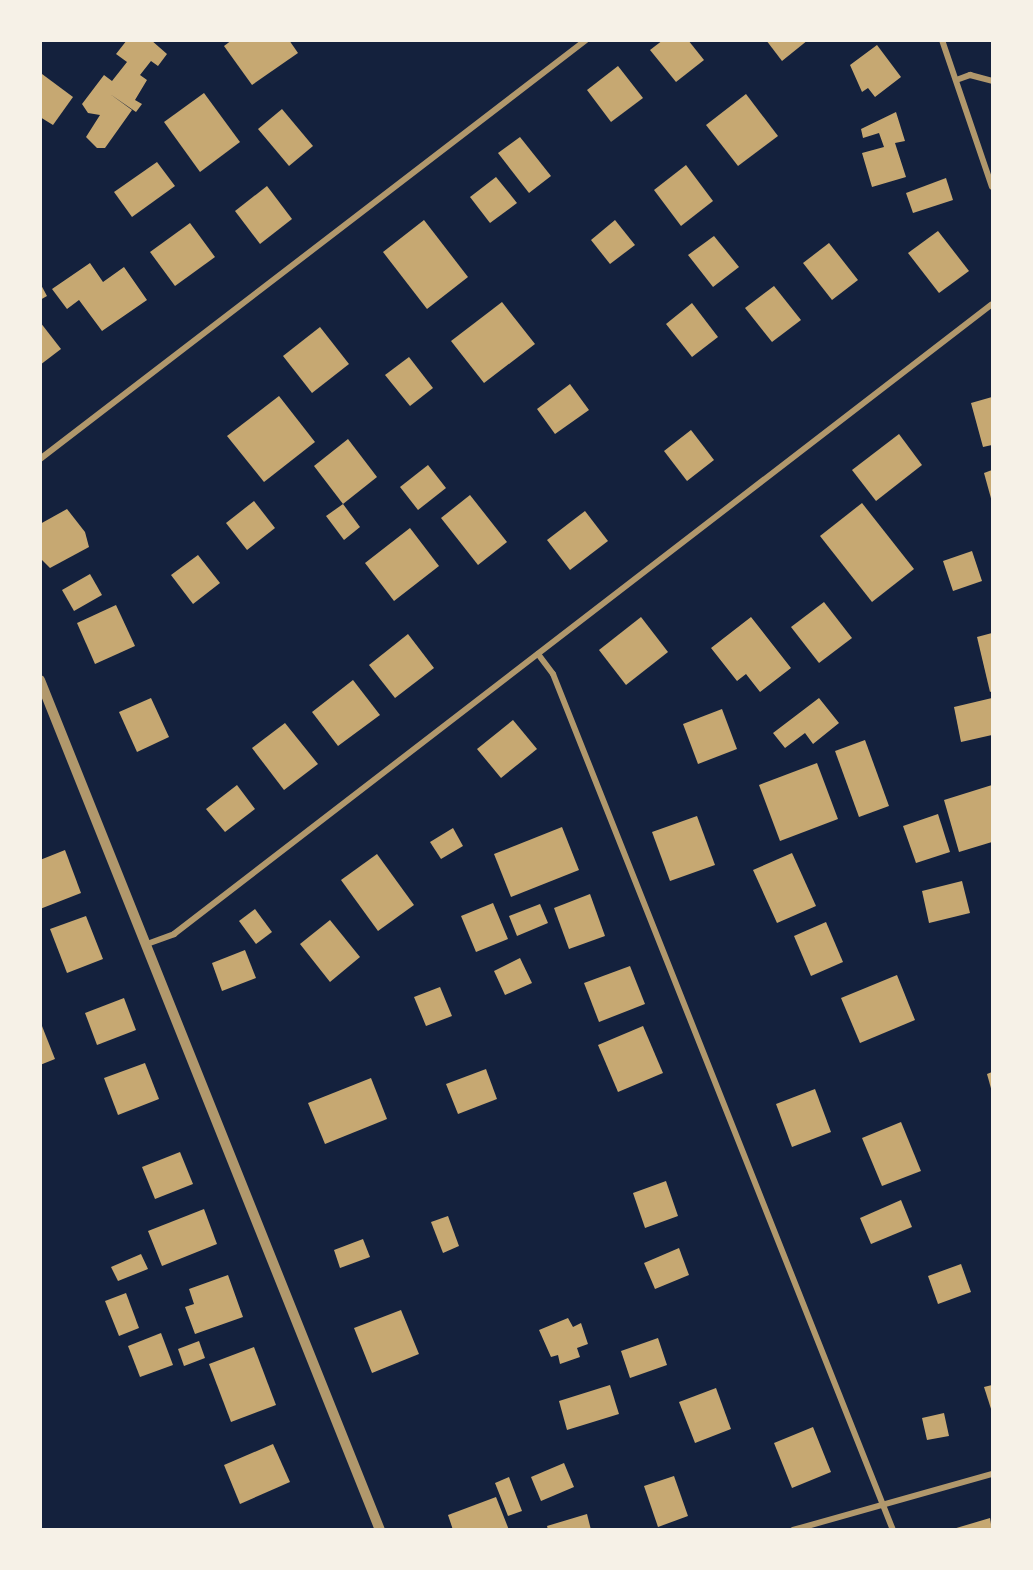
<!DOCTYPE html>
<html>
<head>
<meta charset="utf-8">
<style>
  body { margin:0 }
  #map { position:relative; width:1033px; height:1570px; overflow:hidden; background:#14213d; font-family:"Alegreya Sans",sans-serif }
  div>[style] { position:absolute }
  .building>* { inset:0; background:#c6a872 }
  .minor>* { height:6px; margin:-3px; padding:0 3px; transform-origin:3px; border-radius:3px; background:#b1986c }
  .tertiary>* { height:10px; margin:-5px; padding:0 5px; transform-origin:5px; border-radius:5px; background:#b1986c }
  span { translate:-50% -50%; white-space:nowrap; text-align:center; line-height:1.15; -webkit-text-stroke:5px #f6f1e7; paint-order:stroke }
  .frame { position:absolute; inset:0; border:42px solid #f6f1e7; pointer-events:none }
</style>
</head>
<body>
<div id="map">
  <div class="building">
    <div style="clip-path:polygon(127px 40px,151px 40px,167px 54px,158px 66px,151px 61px,140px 75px,147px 80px,135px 100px,142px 104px,136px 112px,110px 94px,132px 110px,105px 148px,97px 148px,86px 137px,100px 115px,88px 113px,82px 104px,104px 75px,112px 81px,127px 62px,116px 54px)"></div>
    <div style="clip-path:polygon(232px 40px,289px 40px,298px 53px,252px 85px,224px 46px)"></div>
    <div style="clip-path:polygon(663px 40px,688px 40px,704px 60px,676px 82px,650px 50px)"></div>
    <div style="clip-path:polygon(766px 40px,808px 40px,782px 61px)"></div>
    <div style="clip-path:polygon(877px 45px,901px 77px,875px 97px,868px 88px,862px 92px,850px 65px)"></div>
    <div style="clip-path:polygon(618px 66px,643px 98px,611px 122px,587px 90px)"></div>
    <div style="clip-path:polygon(42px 74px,73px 97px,53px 125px,40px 117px)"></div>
    <div style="clip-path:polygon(204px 93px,240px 142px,200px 172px,164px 122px)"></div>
    <div style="clip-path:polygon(746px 94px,778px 136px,738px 166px,706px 125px)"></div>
    <div style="clip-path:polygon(282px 109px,313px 146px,289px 166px,258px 129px)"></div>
    <div style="clip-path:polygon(896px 112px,905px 141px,895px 143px,906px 177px,872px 187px,862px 153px,884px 147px,879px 133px,863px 138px,861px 129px)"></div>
    <div style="clip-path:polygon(520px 137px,551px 176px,529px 193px,498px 153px)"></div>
    <div style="clip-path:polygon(157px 162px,175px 186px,132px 217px,114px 192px)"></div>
    <div style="clip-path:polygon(686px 165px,713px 201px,681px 226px,654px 190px)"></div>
    <div style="clip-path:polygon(496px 177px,517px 203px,490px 223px,470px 197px)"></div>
    <div style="clip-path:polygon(946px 178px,953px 200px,913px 213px,906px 193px)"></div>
    <div style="clip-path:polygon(267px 186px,292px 219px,260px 244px,235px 211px)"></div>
    <div style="clip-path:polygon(424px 220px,468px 277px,427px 309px,383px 252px)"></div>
    <div style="clip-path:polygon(615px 220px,635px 245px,610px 264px,591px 240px)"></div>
    <div style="clip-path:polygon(190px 223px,215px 257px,175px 286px,150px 252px)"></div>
    <div style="clip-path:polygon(938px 231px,969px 271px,939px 293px,908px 253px)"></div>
    <div style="clip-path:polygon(714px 236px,739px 267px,713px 287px,688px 255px)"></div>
    <div style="clip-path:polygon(829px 243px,858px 280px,832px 300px,803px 263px)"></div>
    <div style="clip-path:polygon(90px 263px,103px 282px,124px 267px,147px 300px,102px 331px,79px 300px,67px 309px,52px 289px)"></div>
    <div style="clip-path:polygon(40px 283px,47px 296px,40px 300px)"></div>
    <div style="clip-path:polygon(774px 286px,801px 320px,772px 342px,745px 308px)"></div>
    <div style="clip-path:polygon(502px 302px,535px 344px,484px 383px,451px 341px)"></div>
    <div style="clip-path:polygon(692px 303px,718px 337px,692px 357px,666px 324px)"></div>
    <div style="clip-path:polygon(40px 322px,61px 349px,40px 365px)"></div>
    <div style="clip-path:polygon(320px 327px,349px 364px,312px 393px,283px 356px)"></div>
    <div style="clip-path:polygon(409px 357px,433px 388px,410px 406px,385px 375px)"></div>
    <div style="clip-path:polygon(570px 384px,589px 410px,555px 434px,537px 409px)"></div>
    <div style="clip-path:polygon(279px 396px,315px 442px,264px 482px,227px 436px)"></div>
    <div style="clip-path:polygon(992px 397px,992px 445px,983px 447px,971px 403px)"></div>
    <div style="clip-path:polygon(691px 430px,714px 460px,687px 481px,664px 451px)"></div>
    <div style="clip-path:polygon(899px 434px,922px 465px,876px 501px,852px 470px)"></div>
    <div style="clip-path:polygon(348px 439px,377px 477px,343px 504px,314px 466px)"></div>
    <div style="clip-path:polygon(428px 465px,446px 488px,418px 510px,400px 487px)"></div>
    <div style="clip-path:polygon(992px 470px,992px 502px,984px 473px)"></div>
    <div style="clip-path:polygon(470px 495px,507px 542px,478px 565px,441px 518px)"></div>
    <div style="clip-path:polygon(254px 501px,275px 528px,247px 550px,226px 523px)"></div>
    <div style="clip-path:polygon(862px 503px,914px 569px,872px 602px,820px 536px)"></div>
    <div style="clip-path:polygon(343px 504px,360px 527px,344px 540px,326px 516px)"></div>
    <div style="clip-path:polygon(67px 509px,85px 532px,89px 547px,50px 568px,40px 558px,40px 524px)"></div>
    <div style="clip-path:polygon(585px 511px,608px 541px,570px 570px,547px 540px)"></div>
    <div style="clip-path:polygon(410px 528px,439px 566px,394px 601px,365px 563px)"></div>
    <div style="clip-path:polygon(972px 551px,982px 581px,953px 591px,943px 561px)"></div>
    <div style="clip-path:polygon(198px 555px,220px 583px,193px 604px,171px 575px)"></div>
    <div style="clip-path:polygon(90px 574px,102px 595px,74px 611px,62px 590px)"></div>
    <div style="clip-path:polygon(824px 602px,852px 638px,819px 663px,791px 627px)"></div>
    <div style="clip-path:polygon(116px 605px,135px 646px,95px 664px,77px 623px)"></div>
    <div style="clip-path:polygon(641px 617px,668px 652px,626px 685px,599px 650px)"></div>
    <div style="clip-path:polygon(751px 617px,791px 668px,760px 692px,746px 674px,737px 681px,711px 648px)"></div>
    <div style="clip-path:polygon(992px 633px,992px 691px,990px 692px,977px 637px)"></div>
    <div style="clip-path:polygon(408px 634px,434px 668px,395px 698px,369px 665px)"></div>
    <div style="clip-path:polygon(353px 680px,380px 715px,338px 746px,312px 712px)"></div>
    <div style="clip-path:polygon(151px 698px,169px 737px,137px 752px,119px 712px)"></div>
    <div style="clip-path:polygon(819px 698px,839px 723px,813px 744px,805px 733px,785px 748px,773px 733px)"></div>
    <div style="clip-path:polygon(992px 698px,992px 735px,961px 742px,954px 707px)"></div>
    <div style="clip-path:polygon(722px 709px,737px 749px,698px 764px,683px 724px)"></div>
    <div style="clip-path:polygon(513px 720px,537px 749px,501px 778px,477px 749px)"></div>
    <div style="clip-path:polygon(285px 723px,318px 764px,284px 790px,252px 748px)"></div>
    <div style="clip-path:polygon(865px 740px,889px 806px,859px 817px,835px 751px)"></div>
    <div style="clip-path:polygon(817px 763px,838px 819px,780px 841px,759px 785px)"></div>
    <div style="clip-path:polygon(237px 785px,255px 809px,225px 832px,206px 809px)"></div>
    <div style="clip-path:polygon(992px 785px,992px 842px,959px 852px,944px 800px)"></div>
    <div style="clip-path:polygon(938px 814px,950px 852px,916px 863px,903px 826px)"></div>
    <div style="clip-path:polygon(697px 816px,715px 865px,670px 881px,652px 832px)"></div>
    <div style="clip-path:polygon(562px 827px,579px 870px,511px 897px,494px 854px)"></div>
    <div style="clip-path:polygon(453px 828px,463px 846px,441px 859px,430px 842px)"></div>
    <div style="clip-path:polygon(65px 850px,81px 893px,40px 909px,40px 860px)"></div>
    <div style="clip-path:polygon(792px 853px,816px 906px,777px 923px,753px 870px)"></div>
    <div style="clip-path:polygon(377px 854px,414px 905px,378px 931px,341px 880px)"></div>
    <div style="clip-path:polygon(962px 881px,970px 913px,929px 923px,922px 891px)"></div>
    <div style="clip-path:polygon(590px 894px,605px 936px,569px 949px,554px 908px)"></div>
    <div style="clip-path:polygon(493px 903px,508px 939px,476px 952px,461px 916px)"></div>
    <div style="clip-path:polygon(540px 904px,548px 923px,517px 936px,509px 916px)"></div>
    <div style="clip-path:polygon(255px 909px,272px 932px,256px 944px,239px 921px)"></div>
    <div style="clip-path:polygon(86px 916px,103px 959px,67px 973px,50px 929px)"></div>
    <div style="clip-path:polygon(330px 920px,360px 957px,330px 982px,300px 944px)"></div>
    <div style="clip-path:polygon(826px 922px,843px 962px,811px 976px,794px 936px)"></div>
    <div style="clip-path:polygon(245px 950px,256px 978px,222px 991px,212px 963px)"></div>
    <div style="clip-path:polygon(520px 958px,532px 983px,505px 995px,494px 971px)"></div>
    <div style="clip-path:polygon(630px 966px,645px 1004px,599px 1022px,584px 983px)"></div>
    <div style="clip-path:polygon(897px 975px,915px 1020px,860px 1043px,841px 998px)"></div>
    <div style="clip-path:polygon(440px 987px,452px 1016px,426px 1026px,414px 997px)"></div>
    <div style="clip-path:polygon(124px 998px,136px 1030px,97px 1045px,85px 1013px)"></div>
    <div style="clip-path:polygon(40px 1021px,55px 1059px,40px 1065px)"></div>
    <div style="clip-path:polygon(643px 1026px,663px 1073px,618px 1092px,598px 1045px)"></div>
    <div style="clip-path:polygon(145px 1063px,159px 1099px,118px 1115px,104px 1078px)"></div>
    <div style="clip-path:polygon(486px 1069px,497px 1099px,458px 1114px,446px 1084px)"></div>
    <div style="clip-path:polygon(992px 1072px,992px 1092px,987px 1074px)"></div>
    <div style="clip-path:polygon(371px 1078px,387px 1119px,325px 1144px,308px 1103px)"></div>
    <div style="clip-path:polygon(815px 1089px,831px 1132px,792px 1147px,776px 1104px)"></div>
    <div style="clip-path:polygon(901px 1122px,921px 1171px,882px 1186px,862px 1138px)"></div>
    <div style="clip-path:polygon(180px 1152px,193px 1184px,155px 1199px,142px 1167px)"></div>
    <div style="clip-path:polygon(666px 1181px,678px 1216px,645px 1228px,633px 1193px)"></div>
    <div style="clip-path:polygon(901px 1200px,912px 1227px,871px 1244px,860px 1218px)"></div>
    <div style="clip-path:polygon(204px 1209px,217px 1244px,162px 1266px,148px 1231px)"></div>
    <div style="clip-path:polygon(448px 1216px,459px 1246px,443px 1253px,431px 1222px)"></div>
    <div style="clip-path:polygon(363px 1239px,370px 1257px,340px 1268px,334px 1250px)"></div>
    <div style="clip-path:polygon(679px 1248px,689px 1275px,655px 1289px,644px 1263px)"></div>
    <div style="clip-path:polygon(141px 1254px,148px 1269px,118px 1281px,111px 1267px)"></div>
    <div style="clip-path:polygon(961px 1264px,971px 1292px,938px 1304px,928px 1276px)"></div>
    <div style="clip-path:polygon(228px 1275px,243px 1317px,195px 1334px,185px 1307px,194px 1304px,189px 1289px)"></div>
    <div style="clip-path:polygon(126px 1293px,139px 1328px,119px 1336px,105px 1301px)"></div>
    <div style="clip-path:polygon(401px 1310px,419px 1354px,372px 1373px,354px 1328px)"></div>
    <div style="clip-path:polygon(568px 1318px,573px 1327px,581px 1323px,588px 1344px,577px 1348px,580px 1357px,560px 1364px,558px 1355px,551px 1357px,539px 1330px)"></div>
    <div style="clip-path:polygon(161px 1333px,173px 1365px,140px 1377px,128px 1346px)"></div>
    <div style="clip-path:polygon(658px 1338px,667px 1365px,630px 1378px,621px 1351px)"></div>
    <div style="clip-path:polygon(199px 1341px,205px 1358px,184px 1366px,178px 1349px)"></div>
    <div style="clip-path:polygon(254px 1347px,276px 1405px,231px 1422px,209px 1364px)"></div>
    <div style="clip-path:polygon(610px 1385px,619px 1414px,567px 1430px,559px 1401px)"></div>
    <div style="clip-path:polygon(992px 1385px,992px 1412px,984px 1387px)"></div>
    <div style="clip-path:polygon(716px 1388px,731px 1429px,695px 1443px,679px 1402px)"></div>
    <div style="clip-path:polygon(944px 1413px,949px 1436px,927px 1440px,922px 1418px)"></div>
    <div style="clip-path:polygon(813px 1427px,831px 1472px,792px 1488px,774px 1443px)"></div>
    <div style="clip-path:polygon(273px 1444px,290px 1482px,240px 1504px,224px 1465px)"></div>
    <div style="clip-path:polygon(564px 1463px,574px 1487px,541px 1501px,531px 1477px)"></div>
    <div style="clip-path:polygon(674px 1476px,688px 1516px,658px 1527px,644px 1486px)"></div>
    <div style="clip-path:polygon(509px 1477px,522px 1511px,508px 1516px,495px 1483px)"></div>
    <div style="clip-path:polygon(496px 1497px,509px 1530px,453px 1530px,448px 1515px)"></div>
    <div style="clip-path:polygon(587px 1514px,591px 1530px,548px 1530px,547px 1526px)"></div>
    <div style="clip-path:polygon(990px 1518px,992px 1530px,953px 1530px,953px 1529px)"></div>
  </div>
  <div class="minor">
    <div style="left:942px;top:40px;width:155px;rotate:71.2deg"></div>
    <div style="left:959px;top:79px;width:12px;rotate:-20deg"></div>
    <div style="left:970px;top:75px;width:23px;rotate:15deg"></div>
    <div style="left:40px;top:459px;width:688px;rotate:-37.5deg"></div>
    <div style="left:538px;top:654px;width:25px;rotate:53deg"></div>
    <div style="left:553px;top:674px;width:921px;rotate:68.34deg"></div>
    <div style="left:147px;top:944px;width:29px;rotate:-20deg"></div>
    <div style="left:174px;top:934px;width:1032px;rotate:-37.6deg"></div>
    <div style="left:793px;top:1530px;width:207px;rotate:-15.7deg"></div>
  </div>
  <div class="tertiary">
    <div style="left:40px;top:680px;width:915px;rotate:68.2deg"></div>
  </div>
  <div class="frame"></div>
</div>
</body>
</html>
